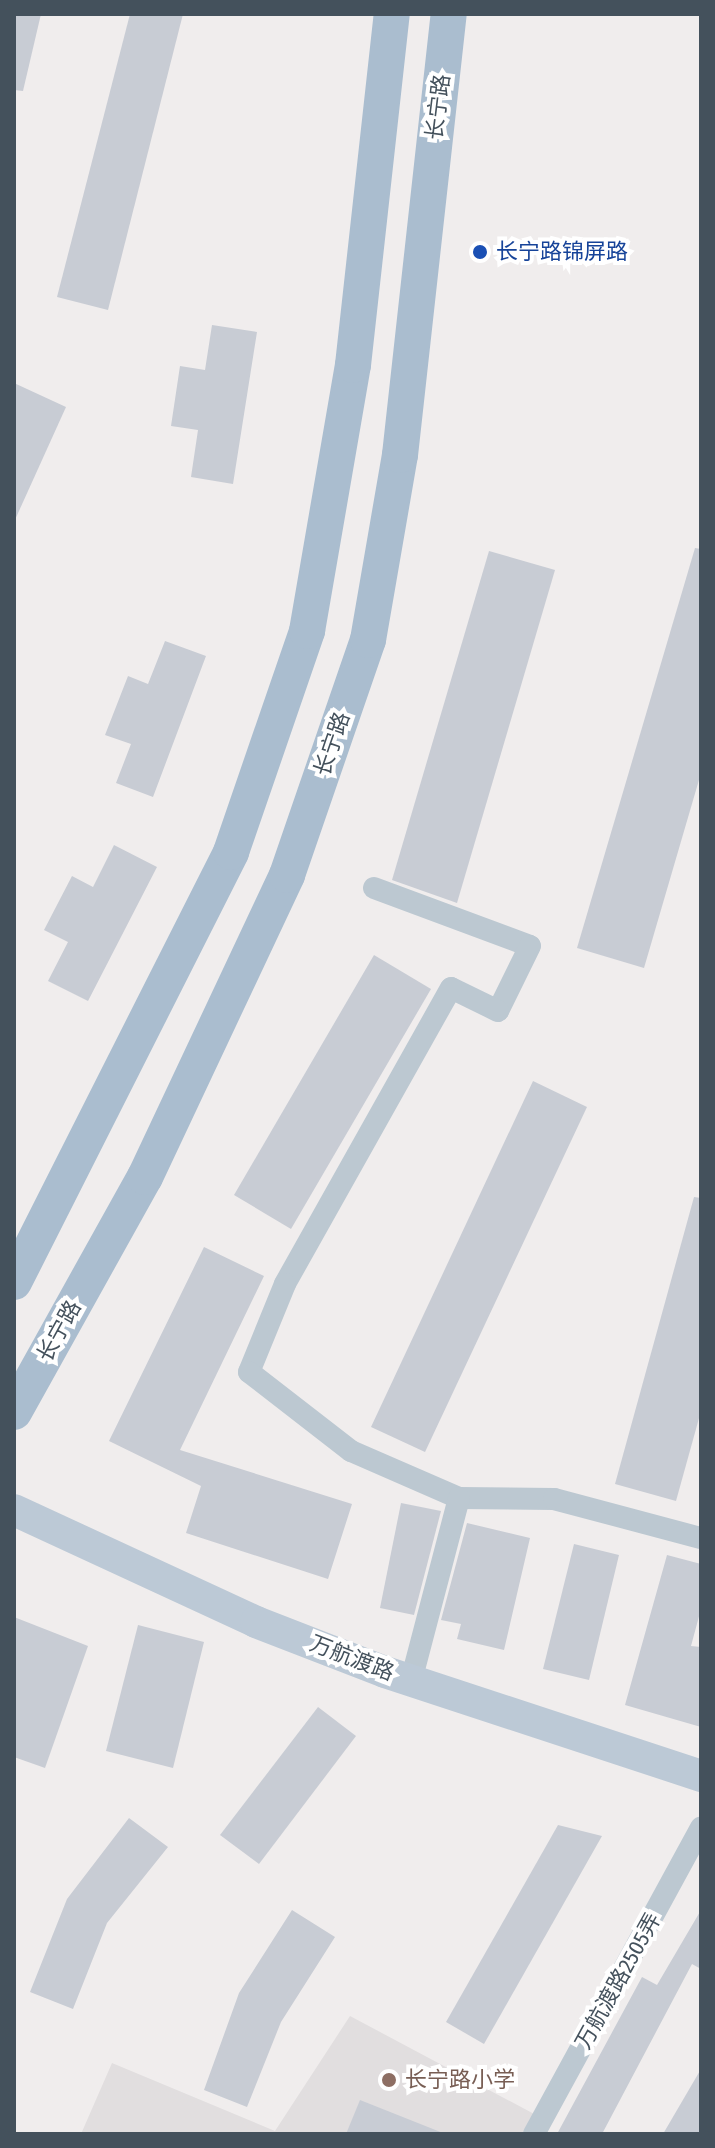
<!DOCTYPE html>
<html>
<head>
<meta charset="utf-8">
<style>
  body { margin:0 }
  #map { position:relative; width:715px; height:2148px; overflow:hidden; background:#f0eded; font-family:"Fira Sans Condensed","Noto Sans SC",sans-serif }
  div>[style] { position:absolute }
  .education>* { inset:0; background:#e1dedf }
  .building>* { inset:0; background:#c8ccd4 }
  .street>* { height:22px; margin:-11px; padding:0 11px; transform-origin:11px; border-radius:11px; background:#bcc8d1 }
  .secondary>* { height:32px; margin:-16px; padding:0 16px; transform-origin:16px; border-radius:16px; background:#bcc9d6 }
  .primary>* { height:36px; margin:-18px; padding:0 18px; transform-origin:18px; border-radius:18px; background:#aabdcf }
  .dots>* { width:22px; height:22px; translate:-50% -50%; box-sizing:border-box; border:4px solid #fff; border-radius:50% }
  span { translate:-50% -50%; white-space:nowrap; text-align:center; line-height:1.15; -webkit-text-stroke:8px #fff; paint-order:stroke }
  .street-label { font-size:22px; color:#44515c }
  .transit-label { font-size:22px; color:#164399 }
  .left { translate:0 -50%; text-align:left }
  .education-label { font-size:22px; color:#785e54 }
  .frame { position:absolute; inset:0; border:16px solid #44515c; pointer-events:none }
</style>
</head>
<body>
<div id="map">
  <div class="education">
    <div style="clip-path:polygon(350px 2016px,536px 2115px,525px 2134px,81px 2134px,112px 2063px,275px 2131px)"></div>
  </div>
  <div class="building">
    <div style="clip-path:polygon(14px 14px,41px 14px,23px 91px,14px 90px)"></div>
    <div style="clip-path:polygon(130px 14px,183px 14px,108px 310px,57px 297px)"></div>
    <div style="clip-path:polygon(212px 325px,257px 332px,233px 484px,191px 477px,198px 430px,171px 426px,180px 366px,205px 370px)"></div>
    <div style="clip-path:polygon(14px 383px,66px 407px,14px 522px)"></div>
    <div style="clip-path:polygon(695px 548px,701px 549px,701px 773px,644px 968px,577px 948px)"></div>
    <div style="clip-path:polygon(489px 551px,555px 570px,457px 903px,392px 880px)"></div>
    <div style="clip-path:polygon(165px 641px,206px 656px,153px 797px,116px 783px,131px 744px,105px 735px,128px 676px,148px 684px)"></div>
    <div style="clip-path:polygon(114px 845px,157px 867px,88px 1001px,48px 981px,68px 942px,44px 930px,72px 876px,93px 887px)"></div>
    <div style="clip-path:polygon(374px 955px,431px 989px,291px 1229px,234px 1195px)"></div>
    <div style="clip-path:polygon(533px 1081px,587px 1107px,425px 1452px,371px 1427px)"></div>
    <div style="clip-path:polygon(694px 1197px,701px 1198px,701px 1411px,676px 1501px,615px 1484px)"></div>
    <div style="clip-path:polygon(204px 1247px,264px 1276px,180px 1450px,352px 1504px,328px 1579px,186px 1533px,201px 1486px,109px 1441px)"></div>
    <div style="clip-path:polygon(401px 1503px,441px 1511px,414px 1615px,380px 1608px)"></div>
    <div style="clip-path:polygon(467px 1523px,530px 1538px,504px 1650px,457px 1639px,461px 1624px,441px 1620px)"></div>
    <div style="clip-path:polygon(574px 1544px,619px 1555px,589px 1680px,543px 1669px)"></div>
    <div style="clip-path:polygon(667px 1555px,701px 1564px,701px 1609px,691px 1646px,701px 1647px,701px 1727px,625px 1705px)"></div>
    <div style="clip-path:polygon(14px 1617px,88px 1646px,45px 1768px,14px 1757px)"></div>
    <div style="clip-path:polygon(138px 1625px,204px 1642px,173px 1768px,106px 1751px)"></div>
    <div style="clip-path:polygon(318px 1707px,356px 1736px,259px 1864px,220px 1835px)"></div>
    <div style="clip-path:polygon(129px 1818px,168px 1847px,107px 1923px,73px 2009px,30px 1992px,67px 1899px)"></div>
    <div style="clip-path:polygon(558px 1825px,602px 1836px,484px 2044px,446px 2022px)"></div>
    <div style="clip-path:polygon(292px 1910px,335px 1937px,281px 2022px,247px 2107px,204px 2090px,239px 1993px)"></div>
    <div style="clip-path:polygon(701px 1910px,701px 1969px,692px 1964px,602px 2134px,557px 2134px,642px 1977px,657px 1985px)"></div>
    <div style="clip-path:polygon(701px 2069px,701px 2134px,663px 2134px)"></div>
    <div style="clip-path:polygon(360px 2100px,443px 2133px,443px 2134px,346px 2134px)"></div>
  </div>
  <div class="street">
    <div style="left:374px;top:888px;width:166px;rotate:20.4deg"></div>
    <div style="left:530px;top:946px;width:72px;rotate:116.2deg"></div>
    <div style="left:498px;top:1011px;width:52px;rotate:-153.9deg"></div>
    <div style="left:451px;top:988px;width:339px;rotate:119.3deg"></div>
    <div style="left:285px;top:1284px;width:95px;rotate:112.2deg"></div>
    <div style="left:249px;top:1372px;width:129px;rotate:37.8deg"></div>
    <div style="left:351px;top:1451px;width:118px;rotate:23.5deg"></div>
    <div style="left:459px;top:1498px;width:95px;rotate:0.6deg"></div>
    <div style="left:554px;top:1499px;width:152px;rotate:14.9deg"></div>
    <div style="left:411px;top:1681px;width:189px;rotate:-75.3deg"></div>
    <div style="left:534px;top:2134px;width:349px;rotate:-61.4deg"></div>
  </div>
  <div class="secondary">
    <div style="left:14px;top:1510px;width:267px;rotate:24.8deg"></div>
    <div style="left:256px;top:1622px;width:138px;rotate:21.2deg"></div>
    <div style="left:385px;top:1672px;width:333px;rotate:18.2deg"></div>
  </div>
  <div class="primary">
    <div style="left:14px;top:1282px;width:482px;rotate:-63.2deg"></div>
    <div style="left:231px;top:852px;width:234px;rotate:-71deg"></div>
    <div style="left:307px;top:631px;width:270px;rotate:-80.2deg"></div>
    <div style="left:353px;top:365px;width:353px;rotate:-83.7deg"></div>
    <div style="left:14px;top:1412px;width:269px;rotate:-60.9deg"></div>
    <div style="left:145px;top:1177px;width:334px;rotate:-64.8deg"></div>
    <div style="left:287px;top:875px;width:249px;rotate:-71deg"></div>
    <div style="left:368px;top:640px;width:188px;rotate:-80.2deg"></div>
    <div style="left:400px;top:455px;width:444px;rotate:-83.7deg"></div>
  </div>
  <div class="dots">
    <div style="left:480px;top:252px;background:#1a4fb4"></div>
    <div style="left:389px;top:2080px;background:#8d6e63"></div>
  </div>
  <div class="street-label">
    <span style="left:438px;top:107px;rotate:-83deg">长宁路</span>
    <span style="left:332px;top:744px;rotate:-71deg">长宁路</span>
    <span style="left:59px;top:1331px;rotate:-61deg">长宁路</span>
    <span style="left:352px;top:1658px;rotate:21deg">万航渡路</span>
    <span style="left:618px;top:1981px;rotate:-61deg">万航渡路2505弄</span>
  </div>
  <div class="transit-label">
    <span class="left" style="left:496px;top:252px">长宁路锦屏路</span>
  </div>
  <div class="education-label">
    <span class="left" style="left:405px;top:2080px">长宁路小学</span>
  </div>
  <div class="frame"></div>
</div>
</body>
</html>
